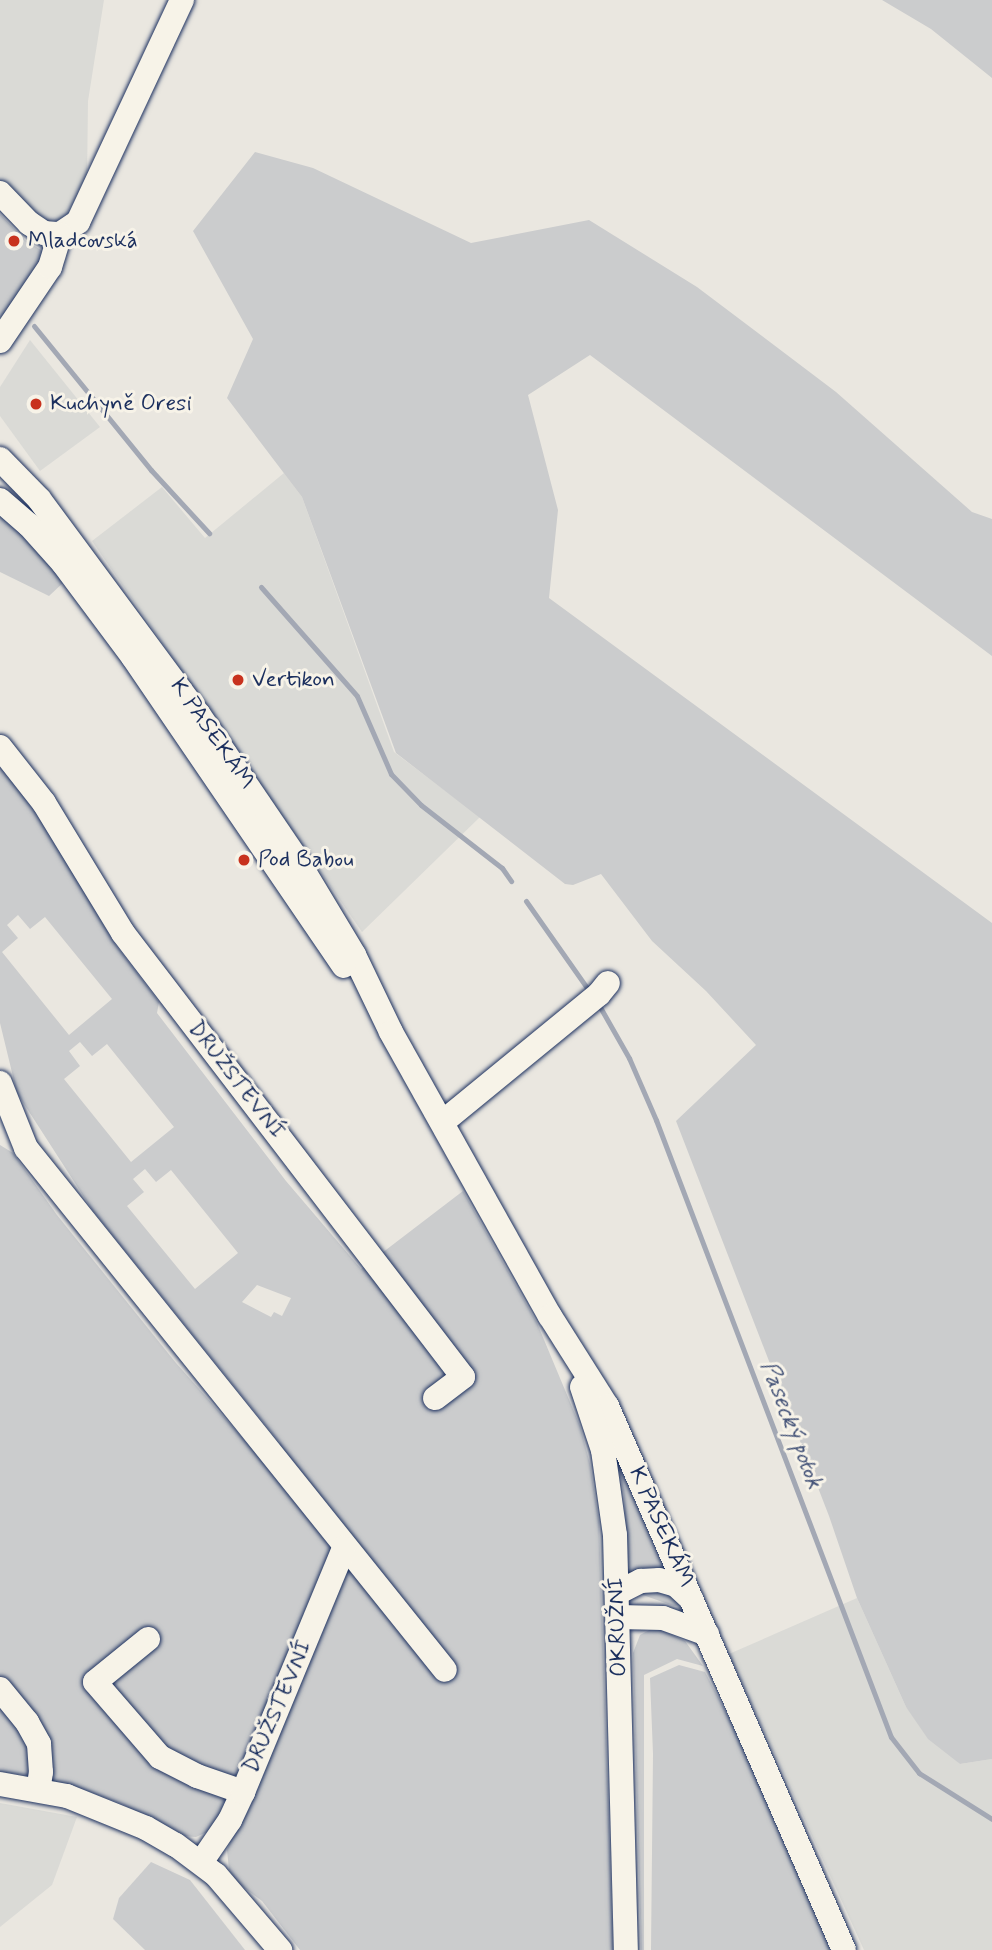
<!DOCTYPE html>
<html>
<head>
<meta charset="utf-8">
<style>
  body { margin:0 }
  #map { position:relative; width:992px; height:1950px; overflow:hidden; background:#eae7e0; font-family:Mynerve,sans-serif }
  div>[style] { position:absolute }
  .built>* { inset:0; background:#dadad6 }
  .green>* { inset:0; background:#cbcccd }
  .stream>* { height:5px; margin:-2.5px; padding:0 2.5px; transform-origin:2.5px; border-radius:2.5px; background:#a3a8b4 }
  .roads { filter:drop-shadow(0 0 2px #1b2f5e) drop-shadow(0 0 2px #1b2f5e) }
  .minor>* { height:24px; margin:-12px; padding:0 12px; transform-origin:12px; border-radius:12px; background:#f7f3e8 }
  .dots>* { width:19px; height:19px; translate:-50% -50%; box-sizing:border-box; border:4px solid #f7f3e8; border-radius:50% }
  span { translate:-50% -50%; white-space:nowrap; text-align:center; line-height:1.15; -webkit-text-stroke:6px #f7f3e8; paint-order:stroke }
  .poi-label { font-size:23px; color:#1b2f5e }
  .left { translate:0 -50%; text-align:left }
  .street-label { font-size:23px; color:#1b2f5e }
  .water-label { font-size:24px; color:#445378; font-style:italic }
</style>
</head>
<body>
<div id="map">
  <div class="built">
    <div style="clip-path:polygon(0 0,104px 0,88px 101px,87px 180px,63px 220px,44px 221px,36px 217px,0 180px)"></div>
    <div style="clip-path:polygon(30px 340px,100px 427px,40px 471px,0 416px,0 387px)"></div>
    <div style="clip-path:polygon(284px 473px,302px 497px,394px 752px,480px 817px,362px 932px,92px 541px,162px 487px,205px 538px)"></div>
    <div style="clip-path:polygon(857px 1598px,906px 1707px,960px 1764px,992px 1759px,992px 1950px,864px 1950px,729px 1654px)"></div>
    <div style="clip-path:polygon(0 1803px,77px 1817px,52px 1885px,0 1927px)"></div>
  </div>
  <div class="green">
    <div style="clip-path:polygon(882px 0,992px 0,992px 78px,931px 29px)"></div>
    <div style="clip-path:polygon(255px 152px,313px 168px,471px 243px,589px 220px,697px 287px,836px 392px,972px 512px,992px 519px,992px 656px,590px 355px,528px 395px,558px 510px,549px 598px,992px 923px,992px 1759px,960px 1764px,928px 1739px,906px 1707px,857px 1598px,829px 1516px,676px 1121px,756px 1045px,706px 991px,652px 941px,601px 874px,573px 885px,565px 884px,396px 753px,302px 497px,227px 398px,253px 339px,193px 231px)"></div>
    <div style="clip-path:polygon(0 214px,25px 240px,44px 252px,7px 320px,3px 314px,0 318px)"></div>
    <div style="clip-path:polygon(0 513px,16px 526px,64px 582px,49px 596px,0 572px)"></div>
    <div style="clip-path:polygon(evenodd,0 765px,42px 821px,115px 944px,159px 1002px,157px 1013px,286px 1181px,361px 1269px,463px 1191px,537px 1323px,580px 1426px,590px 1464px,599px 1522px,613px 1950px,300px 1950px,262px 1901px,238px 1883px,229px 1870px,227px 1850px,232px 1837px,209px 1831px,196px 1837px,184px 1836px,122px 1804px,85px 1790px,28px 1775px,0 1772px,0 1145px,13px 1153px,57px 1215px,176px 1363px,261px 1459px,280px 1443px,93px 1211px,17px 1093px,0 1023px,0 765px,18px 915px,30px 929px,45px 917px,112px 999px,69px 1035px,2px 952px,18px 938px,7px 925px,18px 915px,0 765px,80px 1042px,92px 1056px,107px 1044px,174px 1127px,131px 1162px,64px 1079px,80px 1066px,69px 1051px,80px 1042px,0 765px,145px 1169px,156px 1182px,171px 1170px,238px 1253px,195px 1289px,127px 1206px,144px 1192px,133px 1179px,145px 1169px,0 765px,257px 1285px,291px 1298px,282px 1316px,274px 1312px,271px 1317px,242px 1302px,257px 1285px)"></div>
    <div style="clip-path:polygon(615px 1447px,674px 1570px,628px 1577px,624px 1495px)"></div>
    <div style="clip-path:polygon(660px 1587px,680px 1605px,674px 1606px,640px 1594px)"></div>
    <div style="clip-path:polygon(655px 1627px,685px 1641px,703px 1666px,677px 1659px,644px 1675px,644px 1950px,641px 1950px,633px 1653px,640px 1635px)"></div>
    <div style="clip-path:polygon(679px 1665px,705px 1672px,754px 1766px,834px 1950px,651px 1950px,653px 1754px,650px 1678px)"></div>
    <div style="clip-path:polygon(151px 1862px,190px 1880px,245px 1950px,145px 1950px,113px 1919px,119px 1898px)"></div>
  </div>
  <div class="stream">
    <div style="left:34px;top:326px;width:186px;rotate:50.9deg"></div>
    <div style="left:151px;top:470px;width:86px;rotate:47.4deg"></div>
    <div style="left:261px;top:587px;width:145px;rotate:48.6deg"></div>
    <div style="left:357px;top:696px;width:85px;rotate:66.4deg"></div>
    <div style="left:391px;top:774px;width:43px;rotate:45.9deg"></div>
    <div style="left:421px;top:805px;width:103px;rotate:37.9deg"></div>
    <div style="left:502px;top:868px;width:16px;rotate:55deg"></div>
    <div style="left:526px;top:901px;width:111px;rotate:54.9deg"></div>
    <div style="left:600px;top:1007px;width:59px;rotate:60.4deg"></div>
    <div style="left:629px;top:1058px;width:68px;rotate:66.5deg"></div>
    <div style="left:656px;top:1120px;width:660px;rotate:69.15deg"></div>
    <div style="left:891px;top:1737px;width:46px;rotate:52.1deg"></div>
    <div style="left:919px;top:1773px;width:86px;rotate:32.2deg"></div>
  </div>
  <div class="roads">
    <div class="minor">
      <div style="left:0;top:193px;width:42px;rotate:46deg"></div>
      <div style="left:29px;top:223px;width:18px;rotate:34deg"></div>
      <div style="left:44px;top:233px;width:16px;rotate:4deg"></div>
      <div style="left:60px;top:234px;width:22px;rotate:-34deg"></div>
      <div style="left:78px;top:222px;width:245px;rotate:-64.9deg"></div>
      <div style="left:0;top:341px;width:89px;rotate:-56deg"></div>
      <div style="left:50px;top:267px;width:34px;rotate:-73deg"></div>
      <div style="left:0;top:459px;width:56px;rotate:45.7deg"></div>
      <div style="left:39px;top:499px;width:269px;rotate:53.5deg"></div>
      <div style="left:199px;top:715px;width:169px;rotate:55.8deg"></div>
      <div style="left:294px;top:855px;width:117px;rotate:59deg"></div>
      <div style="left:354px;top:955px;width:85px;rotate:64.3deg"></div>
      <div style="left:391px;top:1032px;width:325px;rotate:60.8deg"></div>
      <div style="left:550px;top:1316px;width:107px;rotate:57.7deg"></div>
      <div style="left:607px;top:1406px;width:593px;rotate:66.46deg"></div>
      <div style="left:0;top:500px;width:38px;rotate:41deg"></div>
      <div style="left:29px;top:525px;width:51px;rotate:48.2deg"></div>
      <div style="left:63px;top:563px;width:117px;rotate:53.3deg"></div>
      <div style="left:133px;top:657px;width:374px;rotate:55.7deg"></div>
      <div style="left:0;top:747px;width:71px;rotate:51.8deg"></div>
      <div style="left:44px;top:803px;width:152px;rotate:58.7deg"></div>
      <div style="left:123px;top:933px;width:559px;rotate:52.56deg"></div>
      <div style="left:463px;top:1377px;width:35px;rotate:143deg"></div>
      <div style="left:0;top:1083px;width:70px;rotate:68.2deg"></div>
      <div style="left:26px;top:1148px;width:669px;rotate:51.25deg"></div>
      <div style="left:444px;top:1121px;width:200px;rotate:-39.3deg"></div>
      <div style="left:599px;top:994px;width:14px;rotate:-51deg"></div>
      <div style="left:582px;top:1387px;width:66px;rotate:71.6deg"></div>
      <div style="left:603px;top:1450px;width:86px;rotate:82deg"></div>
      <div style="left:615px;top:1535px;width:415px;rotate:88.5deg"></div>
      <div style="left:617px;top:1593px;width:27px;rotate:-27deg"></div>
      <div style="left:641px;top:1581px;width:18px;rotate:-3deg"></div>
      <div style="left:659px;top:1580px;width:18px;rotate:16deg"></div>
      <div style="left:676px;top:1585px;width:21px;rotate:43deg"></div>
      <div style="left:618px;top:1617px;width:45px;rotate:1.3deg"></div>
      <div style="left:663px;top:1618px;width:47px;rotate:20deg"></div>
      <div style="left:148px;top:1639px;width:68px;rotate:140.9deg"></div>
      <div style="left:95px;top:1682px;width:99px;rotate:49.1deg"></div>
      <div style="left:160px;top:1757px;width:42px;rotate:27.2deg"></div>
      <div style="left:197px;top:1776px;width:49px;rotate:19.2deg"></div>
      <div style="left:0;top:1689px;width:43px;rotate:50.7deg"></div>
      <div style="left:27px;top:1722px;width:25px;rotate:61deg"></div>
      <div style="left:39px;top:1744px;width:28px;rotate:86deg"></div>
      <div style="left:41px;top:1772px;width:18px;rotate:99deg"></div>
      <div style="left:0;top:1784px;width:68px;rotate:10.2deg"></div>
      <div style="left:67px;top:1796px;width:85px;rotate:22.1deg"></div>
      <div style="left:146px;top:1828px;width:34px;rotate:30deg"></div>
      <div style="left:176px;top:1845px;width:50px;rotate:36.9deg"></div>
      <div style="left:216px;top:1875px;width:99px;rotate:49.5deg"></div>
      <div style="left:202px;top:1861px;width:50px;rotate:-55.7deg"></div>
      <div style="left:230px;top:1820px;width:31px;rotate:-65deg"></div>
      <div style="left:243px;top:1792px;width:264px;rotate:-67.5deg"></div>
    </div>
  </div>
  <div class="dots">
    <div style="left:14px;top:241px;background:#c8321e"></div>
    <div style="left:36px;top:404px;background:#c8321e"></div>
    <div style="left:238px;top:680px;background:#c8321e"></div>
    <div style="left:244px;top:860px;background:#c8321e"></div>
  </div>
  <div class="poi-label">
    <span class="left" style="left:28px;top:241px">Mladcovská</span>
    <span class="left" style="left:50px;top:404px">Kuchyně Oresi</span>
    <span class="left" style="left:252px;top:680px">Vertikon</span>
    <span class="left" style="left:258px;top:860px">Pod Babou</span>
  </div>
  <div class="street-label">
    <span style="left:212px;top:734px;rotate:55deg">K PASEKÁM</span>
    <span style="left:236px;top:1080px;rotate:52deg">DRUŽSTEVNÍ</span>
    <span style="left:661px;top:1527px;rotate:66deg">K PASEKÁM</span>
    <span style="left:618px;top:1627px;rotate:-92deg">OKRUŽNÍ</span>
    <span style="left:278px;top:1707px;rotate:-67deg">DRUŽSTEVNÍ</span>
  </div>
  <div class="water-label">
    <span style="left:791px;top:1425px;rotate:69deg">Pasecký potok</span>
  </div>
</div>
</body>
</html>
